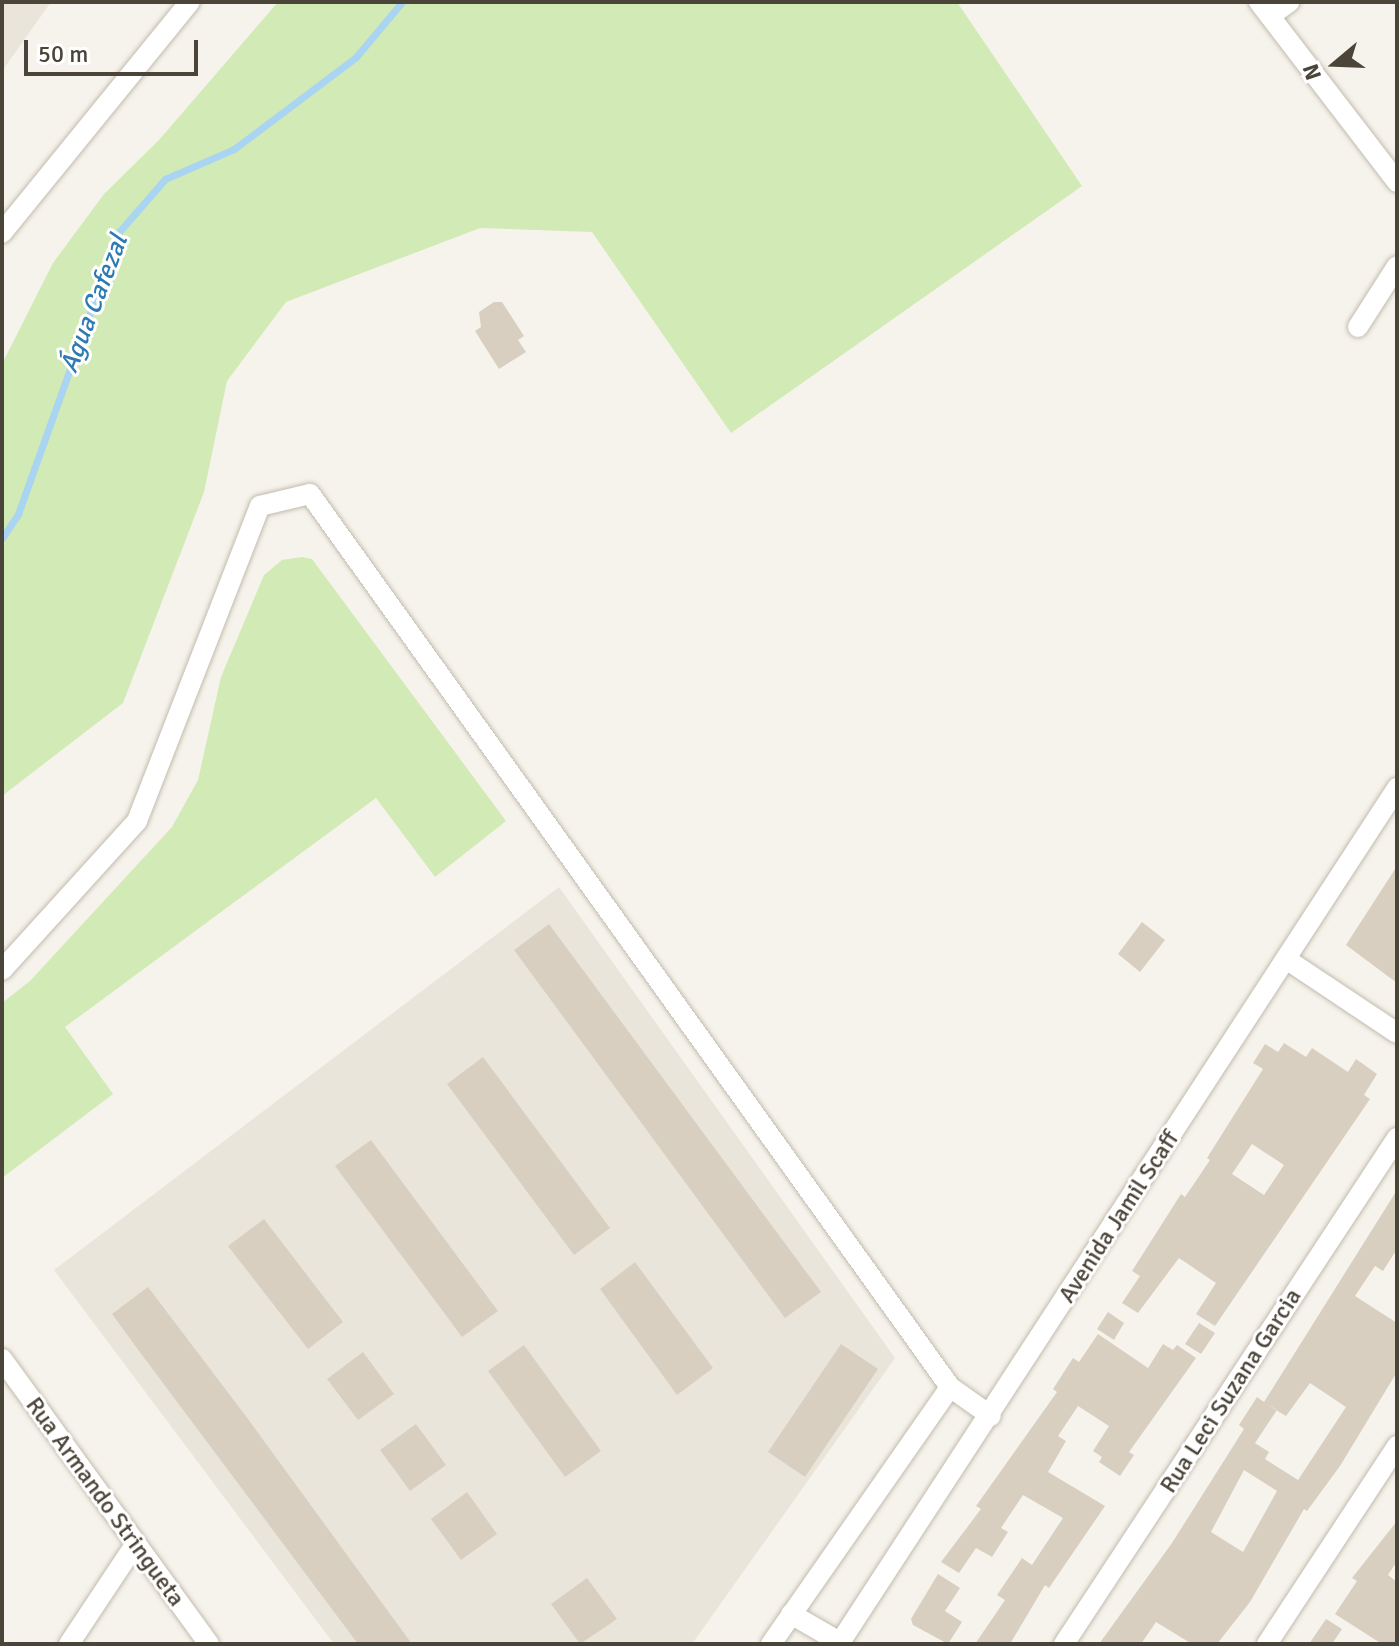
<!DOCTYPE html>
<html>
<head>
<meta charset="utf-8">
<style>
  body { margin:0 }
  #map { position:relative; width:1399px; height:1646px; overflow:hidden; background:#f6f3ec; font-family:Signika,sans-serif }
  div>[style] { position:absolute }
  .residential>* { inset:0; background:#eae5da }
  .green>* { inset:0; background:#d2eab5 }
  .stream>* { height:7px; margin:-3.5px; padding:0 3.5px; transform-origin:3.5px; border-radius:3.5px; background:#a9d4f2 }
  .building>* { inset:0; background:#d8cfc1 }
  .roads { filter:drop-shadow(0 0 2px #c2bbae) drop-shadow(0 0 2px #c2bbae) }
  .street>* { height:20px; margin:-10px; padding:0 10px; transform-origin:10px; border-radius:10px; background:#fff }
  span { translate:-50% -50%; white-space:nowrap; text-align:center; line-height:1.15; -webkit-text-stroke:6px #fff; paint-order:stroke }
  .street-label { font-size:24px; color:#4b4439 }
  .water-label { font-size:26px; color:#2e7ab2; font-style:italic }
  .frame { position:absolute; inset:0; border:4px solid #4b4439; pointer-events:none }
  .north { position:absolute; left:1295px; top:24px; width:80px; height:80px; -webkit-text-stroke:6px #fff; paint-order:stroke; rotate:251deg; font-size:22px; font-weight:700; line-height:32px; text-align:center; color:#4b4439 }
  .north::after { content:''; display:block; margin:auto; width:28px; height:36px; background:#4b4439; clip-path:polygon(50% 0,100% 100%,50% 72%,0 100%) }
  .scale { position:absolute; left:24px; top:40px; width:174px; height:36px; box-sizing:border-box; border:4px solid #4b4439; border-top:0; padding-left:10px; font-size:24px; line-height:28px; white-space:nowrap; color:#4b4439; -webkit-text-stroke:6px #fff; paint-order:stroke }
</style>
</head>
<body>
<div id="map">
  <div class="residential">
    <div style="clip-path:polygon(2px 2px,51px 2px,2px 71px)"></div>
    <div style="clip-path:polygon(559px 887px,895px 1358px,692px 1644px,334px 1644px,54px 1270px)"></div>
  </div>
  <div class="green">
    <div style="clip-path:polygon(278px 2px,957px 2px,1082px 186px,731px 433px,592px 232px,480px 228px,286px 302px,227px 381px,204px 492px,123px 703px,2px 796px,2px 364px,53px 263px,104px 194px,159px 140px)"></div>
    <div style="clip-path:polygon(302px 557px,312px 559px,506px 821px,435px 877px,376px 798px,65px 1027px,113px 1094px,2px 1178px,2px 1003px,30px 981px,172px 827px,198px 780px,221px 677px,264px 575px,282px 560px)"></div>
  </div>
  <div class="stream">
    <div style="left:2px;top:538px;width:29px;rotate:-56deg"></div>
    <div style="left:18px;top:514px;width:300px;rotate:-70.3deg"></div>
    <div style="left:119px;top:232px;width:70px;rotate:-49deg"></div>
    <div style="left:165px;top:179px;width:75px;rotate:-23.5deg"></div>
    <div style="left:234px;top:149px;width:153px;rotate:-37deg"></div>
    <div style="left:356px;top:57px;width:72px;rotate:-50.1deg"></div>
  </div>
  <div class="building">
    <div style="clip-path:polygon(494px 302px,502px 302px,524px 336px,518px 340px,526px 352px,499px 369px,475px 331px,481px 327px,479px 312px)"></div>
    <div style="clip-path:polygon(1397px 866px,1397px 983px,1346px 945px)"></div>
    <div style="clip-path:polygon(1142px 922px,1165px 940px,1140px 972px,1118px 954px)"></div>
    <div style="clip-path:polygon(549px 924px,821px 1292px,785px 1318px,514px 950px)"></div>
    <div style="clip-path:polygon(evenodd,1284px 1043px,1306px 1057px,1312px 1048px,1348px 1072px,1356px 1059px,1377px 1074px,1364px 1095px,1370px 1099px,1215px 1326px,1196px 1314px,1216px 1283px,1179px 1258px,1138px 1313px,1122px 1303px,1140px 1276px,1132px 1271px,1181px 1194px,1185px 1197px,1210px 1160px,1207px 1158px,1263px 1069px,1253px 1063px,1265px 1044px,1278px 1052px,1284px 1043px,1252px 1144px,1284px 1165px,1264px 1195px,1232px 1174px,1252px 1144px)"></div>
    <div style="clip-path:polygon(483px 1057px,610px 1228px,574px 1255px,447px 1084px)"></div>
    <div style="clip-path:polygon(371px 1140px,498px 1311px,462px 1337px,335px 1166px)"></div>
    <div style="clip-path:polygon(evenodd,1397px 1190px,1397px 1249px,1383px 1271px,1375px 1266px,1355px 1296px,1397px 1323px,1397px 1372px,1340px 1466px,1307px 1511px,1304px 1509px,1250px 1602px,1217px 1644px,1192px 1644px,1156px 1622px,1141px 1644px,1099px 1644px,1172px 1543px,1244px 1429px,1239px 1425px,1257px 1397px,1264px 1402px,1397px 1190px,1310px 1383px,1346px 1407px,1298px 1480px,1265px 1459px,1269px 1452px,1255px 1443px,1277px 1410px,1268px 1405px,1286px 1416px,1310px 1383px,1397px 1190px,1244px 1470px,1277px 1491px,1243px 1552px,1211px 1532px,1244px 1470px)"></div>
    <div style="clip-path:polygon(264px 1219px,343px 1322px,308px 1349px,228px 1246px)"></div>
    <div style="clip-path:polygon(635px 1262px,713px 1368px,677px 1395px,600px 1289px)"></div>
    <div style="clip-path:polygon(148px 1287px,245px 1415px,412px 1644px,358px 1644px,142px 1355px,112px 1314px)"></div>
    <div style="clip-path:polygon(1108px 1312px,1124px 1323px,1114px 1340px,1097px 1329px)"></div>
    <div style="clip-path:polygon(1199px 1323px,1215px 1333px,1201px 1354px,1185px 1344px)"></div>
    <div style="clip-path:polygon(1098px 1334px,1148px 1368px,1163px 1344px,1173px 1350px,1177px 1345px,1196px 1358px,1129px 1452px,1134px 1455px,1120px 1476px,1099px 1462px,1102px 1457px,1093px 1451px,1109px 1426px,1078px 1406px,1058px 1436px,1066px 1441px,1048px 1472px,1105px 1506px,1049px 1588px,1045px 1585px,1010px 1644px,975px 1644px,1005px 1600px,997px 1595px,1022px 1558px,1032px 1565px,1063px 1518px,1023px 1495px,1001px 1528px,1008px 1532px,992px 1557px,976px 1548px,959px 1573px,941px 1562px,981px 1509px,976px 1506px,1057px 1392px,1053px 1389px,1073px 1358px,1079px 1362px)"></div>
    <div style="clip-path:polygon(841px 1344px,878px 1369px,805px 1477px,768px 1452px)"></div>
    <div style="clip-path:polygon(524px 1345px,601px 1451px,565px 1477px,488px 1371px)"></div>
    <div style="clip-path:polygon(363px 1352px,394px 1394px,358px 1420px,327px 1379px)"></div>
    <div style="clip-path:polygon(416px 1424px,446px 1465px,410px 1491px,380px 1450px)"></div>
    <div style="clip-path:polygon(467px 1492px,497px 1534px,461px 1560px,431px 1519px)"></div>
    <div style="clip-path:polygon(1397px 1521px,1397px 1561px,1388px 1575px,1397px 1582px,1397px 1644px,1382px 1644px,1335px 1614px,1357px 1581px,1352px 1578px)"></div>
    <div style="clip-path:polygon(938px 1574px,960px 1588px,945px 1611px,962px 1622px,948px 1644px,913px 1625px,911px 1619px)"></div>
    <div style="clip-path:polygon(587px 1578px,617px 1619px,580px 1644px,551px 1604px)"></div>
    <div style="clip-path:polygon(1326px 1619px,1342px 1629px,1332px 1644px,1309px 1644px)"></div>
  </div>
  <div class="roads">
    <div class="street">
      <div style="left:1259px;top:2px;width:227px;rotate:52.5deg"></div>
      <div style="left:1270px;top:16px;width:24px;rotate:-36deg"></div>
      <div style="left:2px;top:233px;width:298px;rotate:-50.9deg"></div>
      <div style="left:1358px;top:327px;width:72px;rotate:-57.4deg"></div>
      <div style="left:1286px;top:959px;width:133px;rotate:33.7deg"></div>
      <div style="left:2px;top:970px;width:201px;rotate:-47.8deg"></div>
      <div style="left:137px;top:821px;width:338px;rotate:-68.7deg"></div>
      <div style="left:260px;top:506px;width:51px;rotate:-13.5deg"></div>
      <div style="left:310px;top:494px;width:1099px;rotate:54.37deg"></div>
      <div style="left:950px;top:1387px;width:50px;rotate:35.3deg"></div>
      <div style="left:2px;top:1359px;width:352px;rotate:54deg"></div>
      <div style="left:791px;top:1614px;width:60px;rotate:30deg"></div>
      <div style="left:69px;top:1644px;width:118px;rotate:-56.4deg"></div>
      <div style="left:771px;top:1644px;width:313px;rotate:-55.1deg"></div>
      <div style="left:839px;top:1644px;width:1022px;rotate:-56.9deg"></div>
      <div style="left:1064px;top:1644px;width:606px;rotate:-56.65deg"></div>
      <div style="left:1267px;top:1644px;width:237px;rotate:-56.7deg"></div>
    </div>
  </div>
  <div class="street-label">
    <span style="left:1119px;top:1217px;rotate:-57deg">Avenida Jamil Scaff</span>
    <span style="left:1231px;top:1391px;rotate:-57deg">Rua Leci Suzana Garcia</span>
    <span style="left:105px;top:1502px;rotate:54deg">Rua Armando Stringueta</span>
  </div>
  <div class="water-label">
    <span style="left:95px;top:304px;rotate:-69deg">Água Cafezal</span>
  </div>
  <div class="frame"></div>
  <div class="north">N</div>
  <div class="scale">50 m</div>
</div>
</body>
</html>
